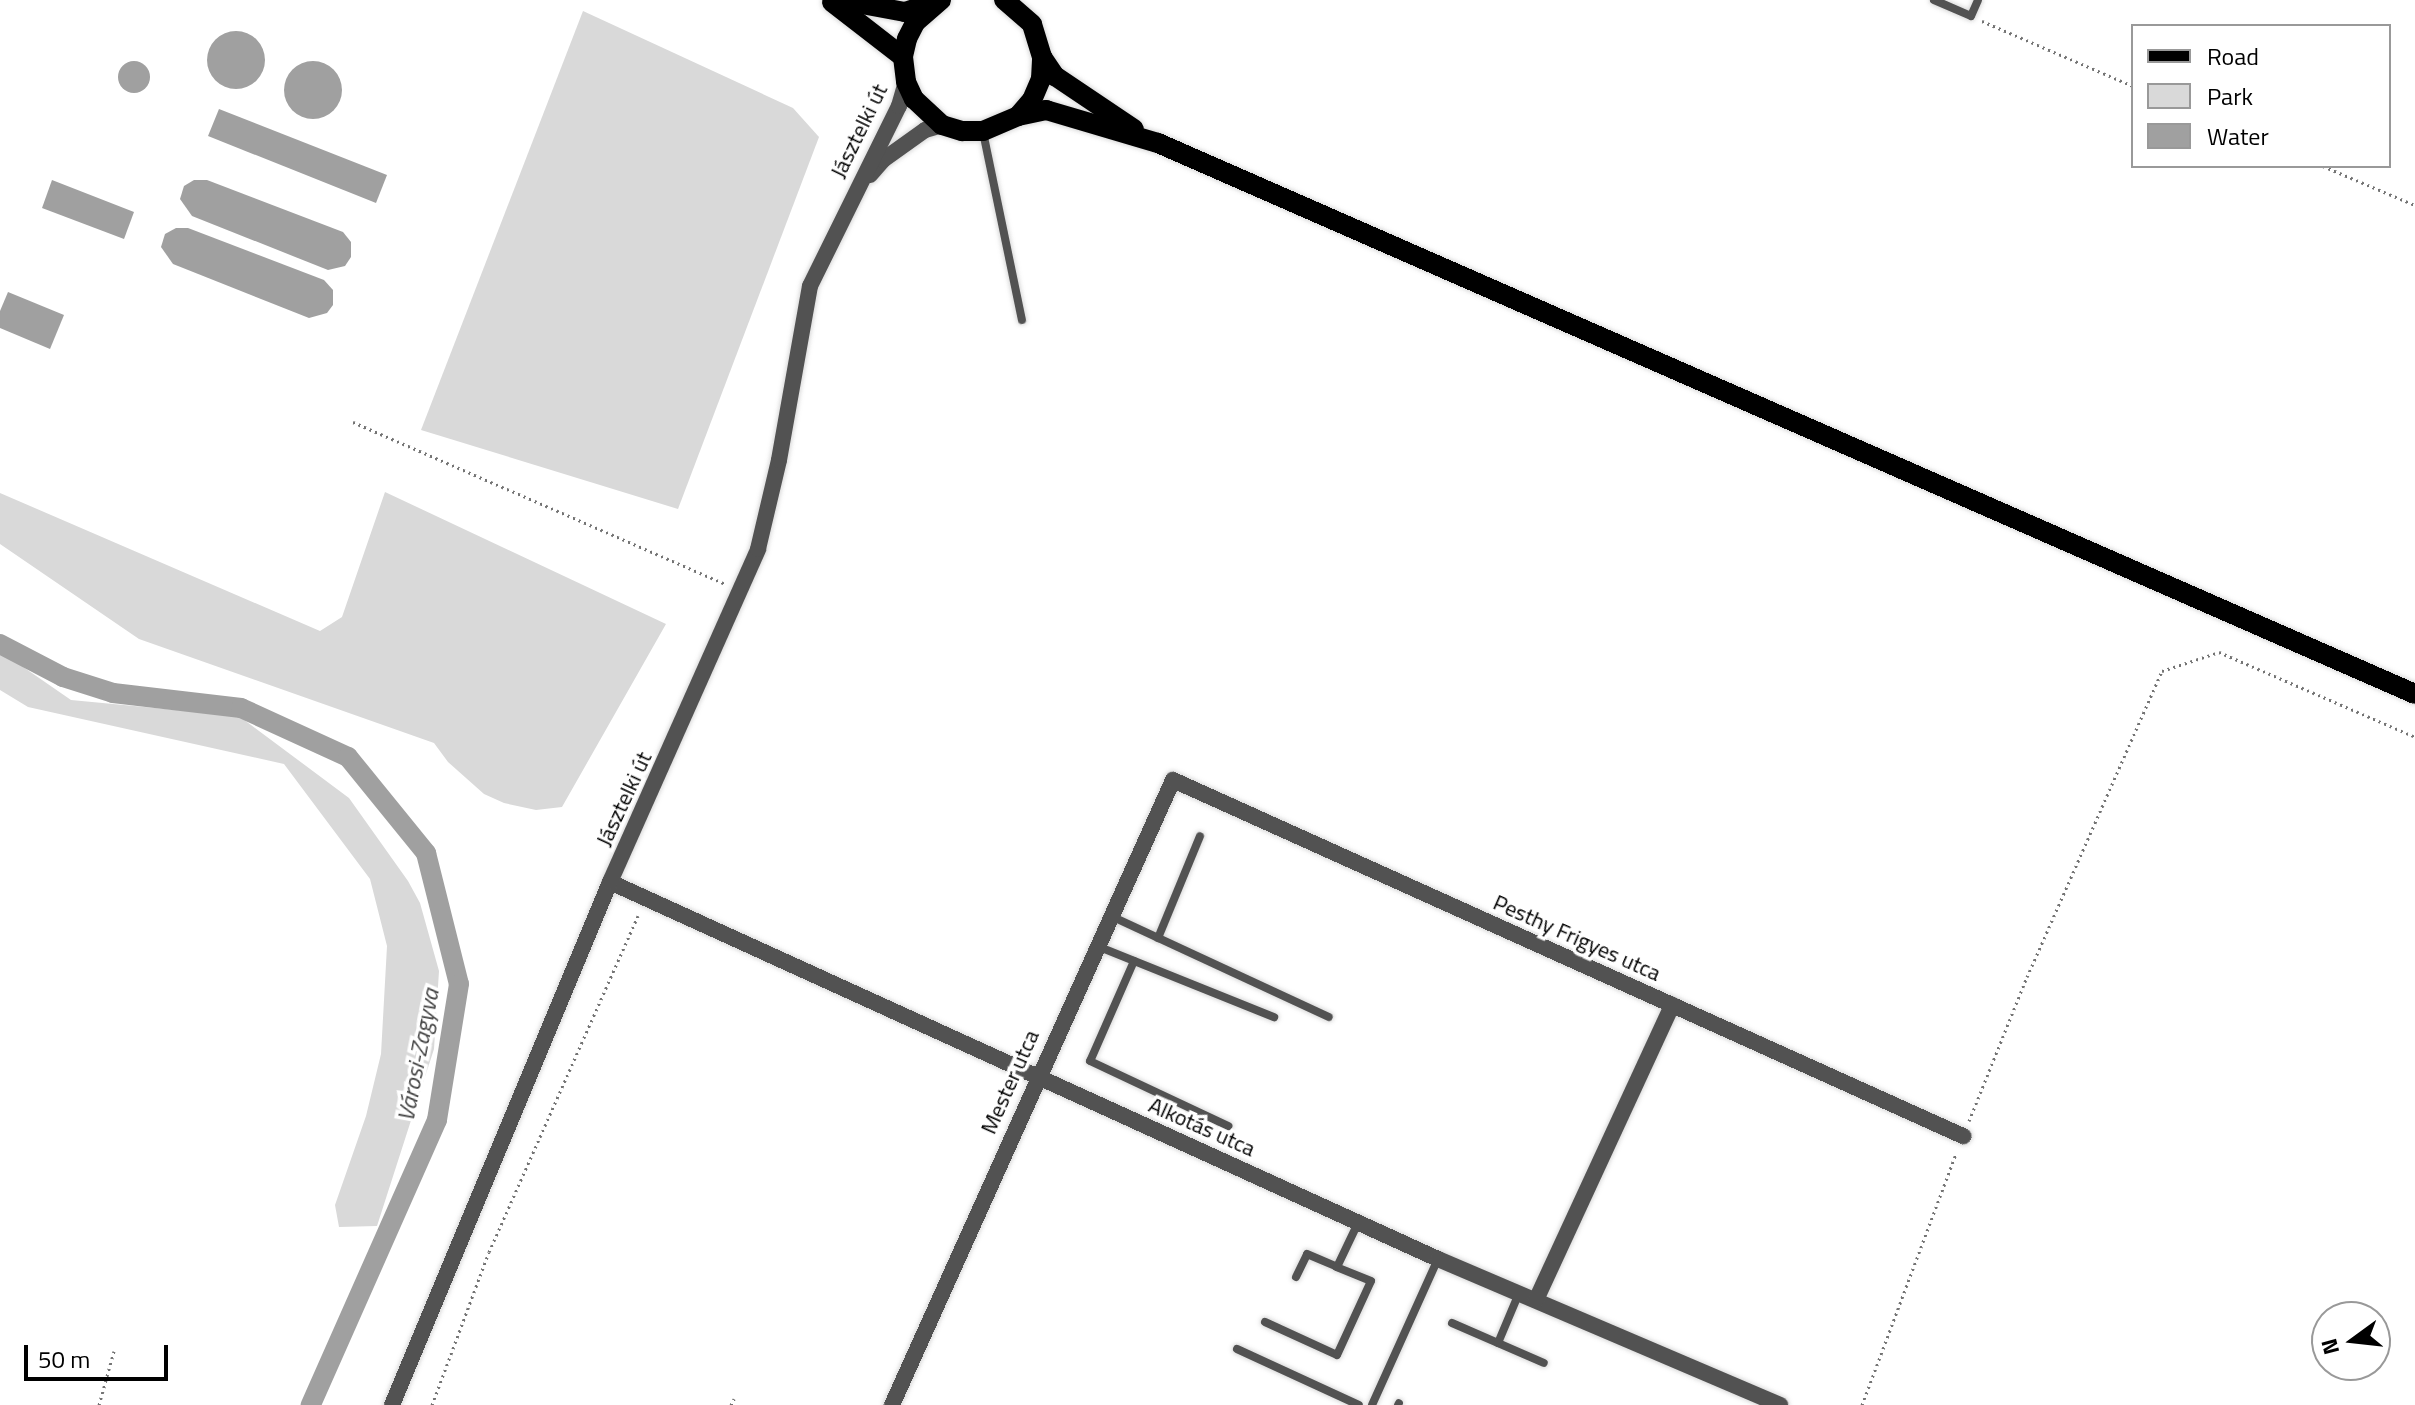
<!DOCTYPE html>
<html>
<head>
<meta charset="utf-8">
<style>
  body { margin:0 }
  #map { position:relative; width:2415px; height:1405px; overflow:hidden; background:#fff; font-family:"Titillium Web",sans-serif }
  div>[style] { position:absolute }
  .green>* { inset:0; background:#d9d9d9 }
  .water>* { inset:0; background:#a0a0a0 }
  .round { border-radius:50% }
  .canal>* { height:20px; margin:-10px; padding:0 10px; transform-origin:10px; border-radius:10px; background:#a0a0a0 }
  .path>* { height:3px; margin-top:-1.5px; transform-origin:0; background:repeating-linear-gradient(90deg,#747474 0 2px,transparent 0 6px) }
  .roads { filter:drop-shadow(0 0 2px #dbdbdb) drop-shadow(0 0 2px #dbdbdb) }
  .service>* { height:8px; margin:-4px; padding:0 4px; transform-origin:4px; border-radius:4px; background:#525252 }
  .minor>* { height:16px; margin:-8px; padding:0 8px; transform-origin:8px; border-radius:8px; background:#525252 }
  .tertiary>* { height:16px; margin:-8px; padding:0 8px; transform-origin:8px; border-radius:8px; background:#525252 }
  .primary>* { height:20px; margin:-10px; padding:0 10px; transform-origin:10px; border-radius:10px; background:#000 }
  span { translate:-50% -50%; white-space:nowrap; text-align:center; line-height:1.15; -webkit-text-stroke:7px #fff; paint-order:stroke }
  .street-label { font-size:22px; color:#000 }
  .water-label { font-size:24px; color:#414141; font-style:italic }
  .legend { position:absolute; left:2131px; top:24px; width:260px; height:144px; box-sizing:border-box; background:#fff; border:2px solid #999; margin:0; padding:10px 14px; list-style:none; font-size:24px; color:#000 }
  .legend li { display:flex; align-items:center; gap:16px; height:40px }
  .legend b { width:40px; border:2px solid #999 }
  .north { position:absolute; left:2311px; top:1301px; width:80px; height:80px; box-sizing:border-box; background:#fff; border:2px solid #999; border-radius:50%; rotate:255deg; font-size:22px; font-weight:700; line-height:32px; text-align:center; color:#000 }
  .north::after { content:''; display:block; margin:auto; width:28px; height:36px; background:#000; clip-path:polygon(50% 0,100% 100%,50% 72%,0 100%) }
  .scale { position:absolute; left:24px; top:1345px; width:144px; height:36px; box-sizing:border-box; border:4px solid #000; border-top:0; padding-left:10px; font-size:24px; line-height:28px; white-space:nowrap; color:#000; -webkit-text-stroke:6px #fff; paint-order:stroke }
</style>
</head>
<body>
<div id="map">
  <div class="green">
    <div style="clip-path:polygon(583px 11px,793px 108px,819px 137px,678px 509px,421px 430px)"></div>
    <div style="clip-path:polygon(385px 492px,666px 624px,562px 807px,536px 810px,504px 803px,484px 794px,448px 762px,434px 743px,139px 639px,0 544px,0 493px,320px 631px,342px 617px)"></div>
    <div style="clip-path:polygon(0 651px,71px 700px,239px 716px,349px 798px,408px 881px,420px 903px,439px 971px,434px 1049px,377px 1226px,339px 1227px,335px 1205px,366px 1116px,381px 1054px,387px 946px,370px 879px,284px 764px,28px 707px,0 690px)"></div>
  </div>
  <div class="water">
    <div class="round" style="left:207px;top:31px;width:58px;height:58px"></div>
    <div class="round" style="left:118px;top:61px;width:32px;height:32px"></div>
    <div class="round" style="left:284px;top:61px;width:58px;height:58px"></div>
    <div style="clip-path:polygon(219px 109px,387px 175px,376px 203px,208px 136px)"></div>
    <div style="clip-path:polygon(52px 180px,134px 212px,124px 239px,42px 208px)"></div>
    <div style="clip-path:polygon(194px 180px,207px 180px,343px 232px,351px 242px,351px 257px,345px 266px,328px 270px,192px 216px,180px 199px,184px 186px)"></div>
    <div style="clip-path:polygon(176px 228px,188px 228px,324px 280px,333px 290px,333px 305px,327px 313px,309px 318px,173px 264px,161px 247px,165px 234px)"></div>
    <div style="clip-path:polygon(8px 292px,64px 315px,50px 349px,0 328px,0 311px)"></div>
  </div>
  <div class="canal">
    <div style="left:0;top:644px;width:71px;rotate:27.6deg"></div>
    <div style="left:63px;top:677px;width:52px;rotate:17.7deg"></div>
    <div style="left:113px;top:693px;width:129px;rotate:6.7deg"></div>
    <div style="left:241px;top:708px;width:118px;rotate:24.6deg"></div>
    <div style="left:348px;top:757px;width:124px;rotate:50.9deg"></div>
    <div style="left:426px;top:853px;width:135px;rotate:75.9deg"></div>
    <div style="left:459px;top:984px;width:138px;rotate:99.2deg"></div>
    <div style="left:437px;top:1120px;width:312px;rotate:113.9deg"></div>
  </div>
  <div class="path">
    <div style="left:1982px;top:21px;width:164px;rotate:23.3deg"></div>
    <div style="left:2323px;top:166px;width:100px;rotate:23deg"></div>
    <div style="left:353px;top:422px;width:407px;rotate:23.5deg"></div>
    <div style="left:1969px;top:1121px;width:155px;rotate:-68.1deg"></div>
    <div style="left:2027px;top:977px;width:334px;rotate:-66.2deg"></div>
    <div style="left:2162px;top:671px;width:60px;rotate:-18.4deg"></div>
    <div style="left:2219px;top:652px;width:214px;rotate:23.4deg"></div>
    <div style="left:99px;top:1405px;width:56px;rotate:-74.5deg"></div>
    <div style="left:432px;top:1405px;width:163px;rotate:-69.6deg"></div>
    <div style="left:489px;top:1252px;width:368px;rotate:-66.1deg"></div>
    <div style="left:731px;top:1405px;width:7px;rotate:-63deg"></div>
    <div style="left:1862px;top:1405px;width:268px;rotate:-69.5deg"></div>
  </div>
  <div class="roads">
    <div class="service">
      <div style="left:1934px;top:0;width:40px;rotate:23.4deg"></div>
      <div style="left:1971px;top:16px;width:17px;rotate:-66deg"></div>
      <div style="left:983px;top:132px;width:192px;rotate:78.3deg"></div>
      <div style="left:1111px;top:916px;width:240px;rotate:24.9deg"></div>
      <div style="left:1158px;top:938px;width:110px;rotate:-67.6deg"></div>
      <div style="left:1097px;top:946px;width:191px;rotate:21.9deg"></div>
      <div style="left:1134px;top:961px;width:109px;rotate:113.7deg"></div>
      <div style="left:1090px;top:1061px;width:153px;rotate:25.2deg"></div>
      <div style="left:1296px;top:1277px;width:25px;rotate:-64deg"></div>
      <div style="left:1307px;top:1254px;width:33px;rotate:23deg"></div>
      <div style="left:1265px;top:1322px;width:79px;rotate:24.6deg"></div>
      <div style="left:1337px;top:1355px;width:81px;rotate:-65.3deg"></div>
      <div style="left:1371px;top:1281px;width:37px;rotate:-158deg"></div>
      <div style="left:1337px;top:1267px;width:49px;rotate:-64.5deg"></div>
      <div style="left:1452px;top:1323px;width:100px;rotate:23.5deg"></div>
      <div style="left:1498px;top:1343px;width:54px;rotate:-67.2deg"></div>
      <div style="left:1237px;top:1349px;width:134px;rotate:24.7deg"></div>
      <div style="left:1372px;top:1405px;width:160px;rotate:-65.7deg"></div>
      <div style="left:1398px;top:1405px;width:2px;rotate:-63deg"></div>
    </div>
    <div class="minor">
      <div style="left:610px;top:882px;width:910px;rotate:24.48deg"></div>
      <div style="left:1438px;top:1259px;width:372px;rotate:23.1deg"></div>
      <div style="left:1536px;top:1300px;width:325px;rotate:-65.2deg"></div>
      <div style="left:892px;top:1405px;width:685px;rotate:-65.79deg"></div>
      <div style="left:1173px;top:780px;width:867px;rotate:24.26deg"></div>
    </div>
    <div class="tertiary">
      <div style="left:870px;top:175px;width:20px;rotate:-49deg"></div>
      <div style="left:883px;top:160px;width:52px;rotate:-35.5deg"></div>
      <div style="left:925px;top:130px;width:18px;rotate:-16deg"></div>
      <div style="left:392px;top:1405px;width:567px;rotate:-67.37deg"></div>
      <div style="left:610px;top:882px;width:364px;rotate:-66deg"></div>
      <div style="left:758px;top:549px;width:91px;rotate:-76.7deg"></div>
      <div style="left:779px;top:460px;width:177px;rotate:-79.9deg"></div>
      <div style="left:810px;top:286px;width:201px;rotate:-63.7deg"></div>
      <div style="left:899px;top:106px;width:25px;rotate:-74deg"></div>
    </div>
    <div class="primary">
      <div style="left:840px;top:0;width:66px;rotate:10.5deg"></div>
      <div style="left:905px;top:12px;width:28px;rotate:-18deg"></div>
      <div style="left:941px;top:0;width:35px;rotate:139deg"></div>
      <div style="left:915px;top:23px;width:18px;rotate:117deg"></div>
      <div style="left:907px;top:39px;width:18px;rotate:103deg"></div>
      <div style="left:903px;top:57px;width:25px;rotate:83deg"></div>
      <div style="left:906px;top:82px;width:19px;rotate:65deg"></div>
      <div style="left:914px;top:99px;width:38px;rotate:43deg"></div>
      <div style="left:942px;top:125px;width:21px;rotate:17deg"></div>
      <div style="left:962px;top:131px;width:21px"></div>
      <div style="left:983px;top:131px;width:38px;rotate:-23deg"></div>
      <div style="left:1018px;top:116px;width:21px;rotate:-49deg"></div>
      <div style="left:1032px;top:100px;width:23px;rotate:-67deg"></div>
      <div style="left:1041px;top:79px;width:22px;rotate:-87deg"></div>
      <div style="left:1042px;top:57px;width:34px;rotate:-107deg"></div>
      <div style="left:1032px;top:24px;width:37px;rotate:-139deg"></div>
      <div style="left:832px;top:2px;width:90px;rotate:37.8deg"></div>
      <div style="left:1042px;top:57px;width:23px;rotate:56deg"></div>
      <div style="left:1055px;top:76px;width:95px;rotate:33.9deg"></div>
      <div style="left:1018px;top:116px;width:29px;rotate:-12deg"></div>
      <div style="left:1046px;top:110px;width:117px;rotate:16.4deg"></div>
      <div style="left:1158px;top:143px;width:1372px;rotate:23.67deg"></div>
    </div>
  </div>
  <div class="street-label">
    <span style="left:859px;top:131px;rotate:-64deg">Jásztelki út</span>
    <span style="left:624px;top:799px;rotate:-65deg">Jásztelki út</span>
    <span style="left:1577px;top:938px;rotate:24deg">Pesthy Frigyes utca</span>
    <span style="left:1010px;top:1082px;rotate:-66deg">Mester utca</span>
    <span style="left:1202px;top:1127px;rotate:24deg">Alkotás utca</span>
  </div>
  <div class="water-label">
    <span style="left:418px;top:1055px;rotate:-79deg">Városi-Zagyva</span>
  </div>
  <ul class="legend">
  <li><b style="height:10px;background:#000"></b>Road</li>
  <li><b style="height:22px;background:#d9d9d9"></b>Park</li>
  <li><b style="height:22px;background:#a0a0a0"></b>Water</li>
  </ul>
  <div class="north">N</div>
  <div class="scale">50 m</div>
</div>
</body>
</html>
